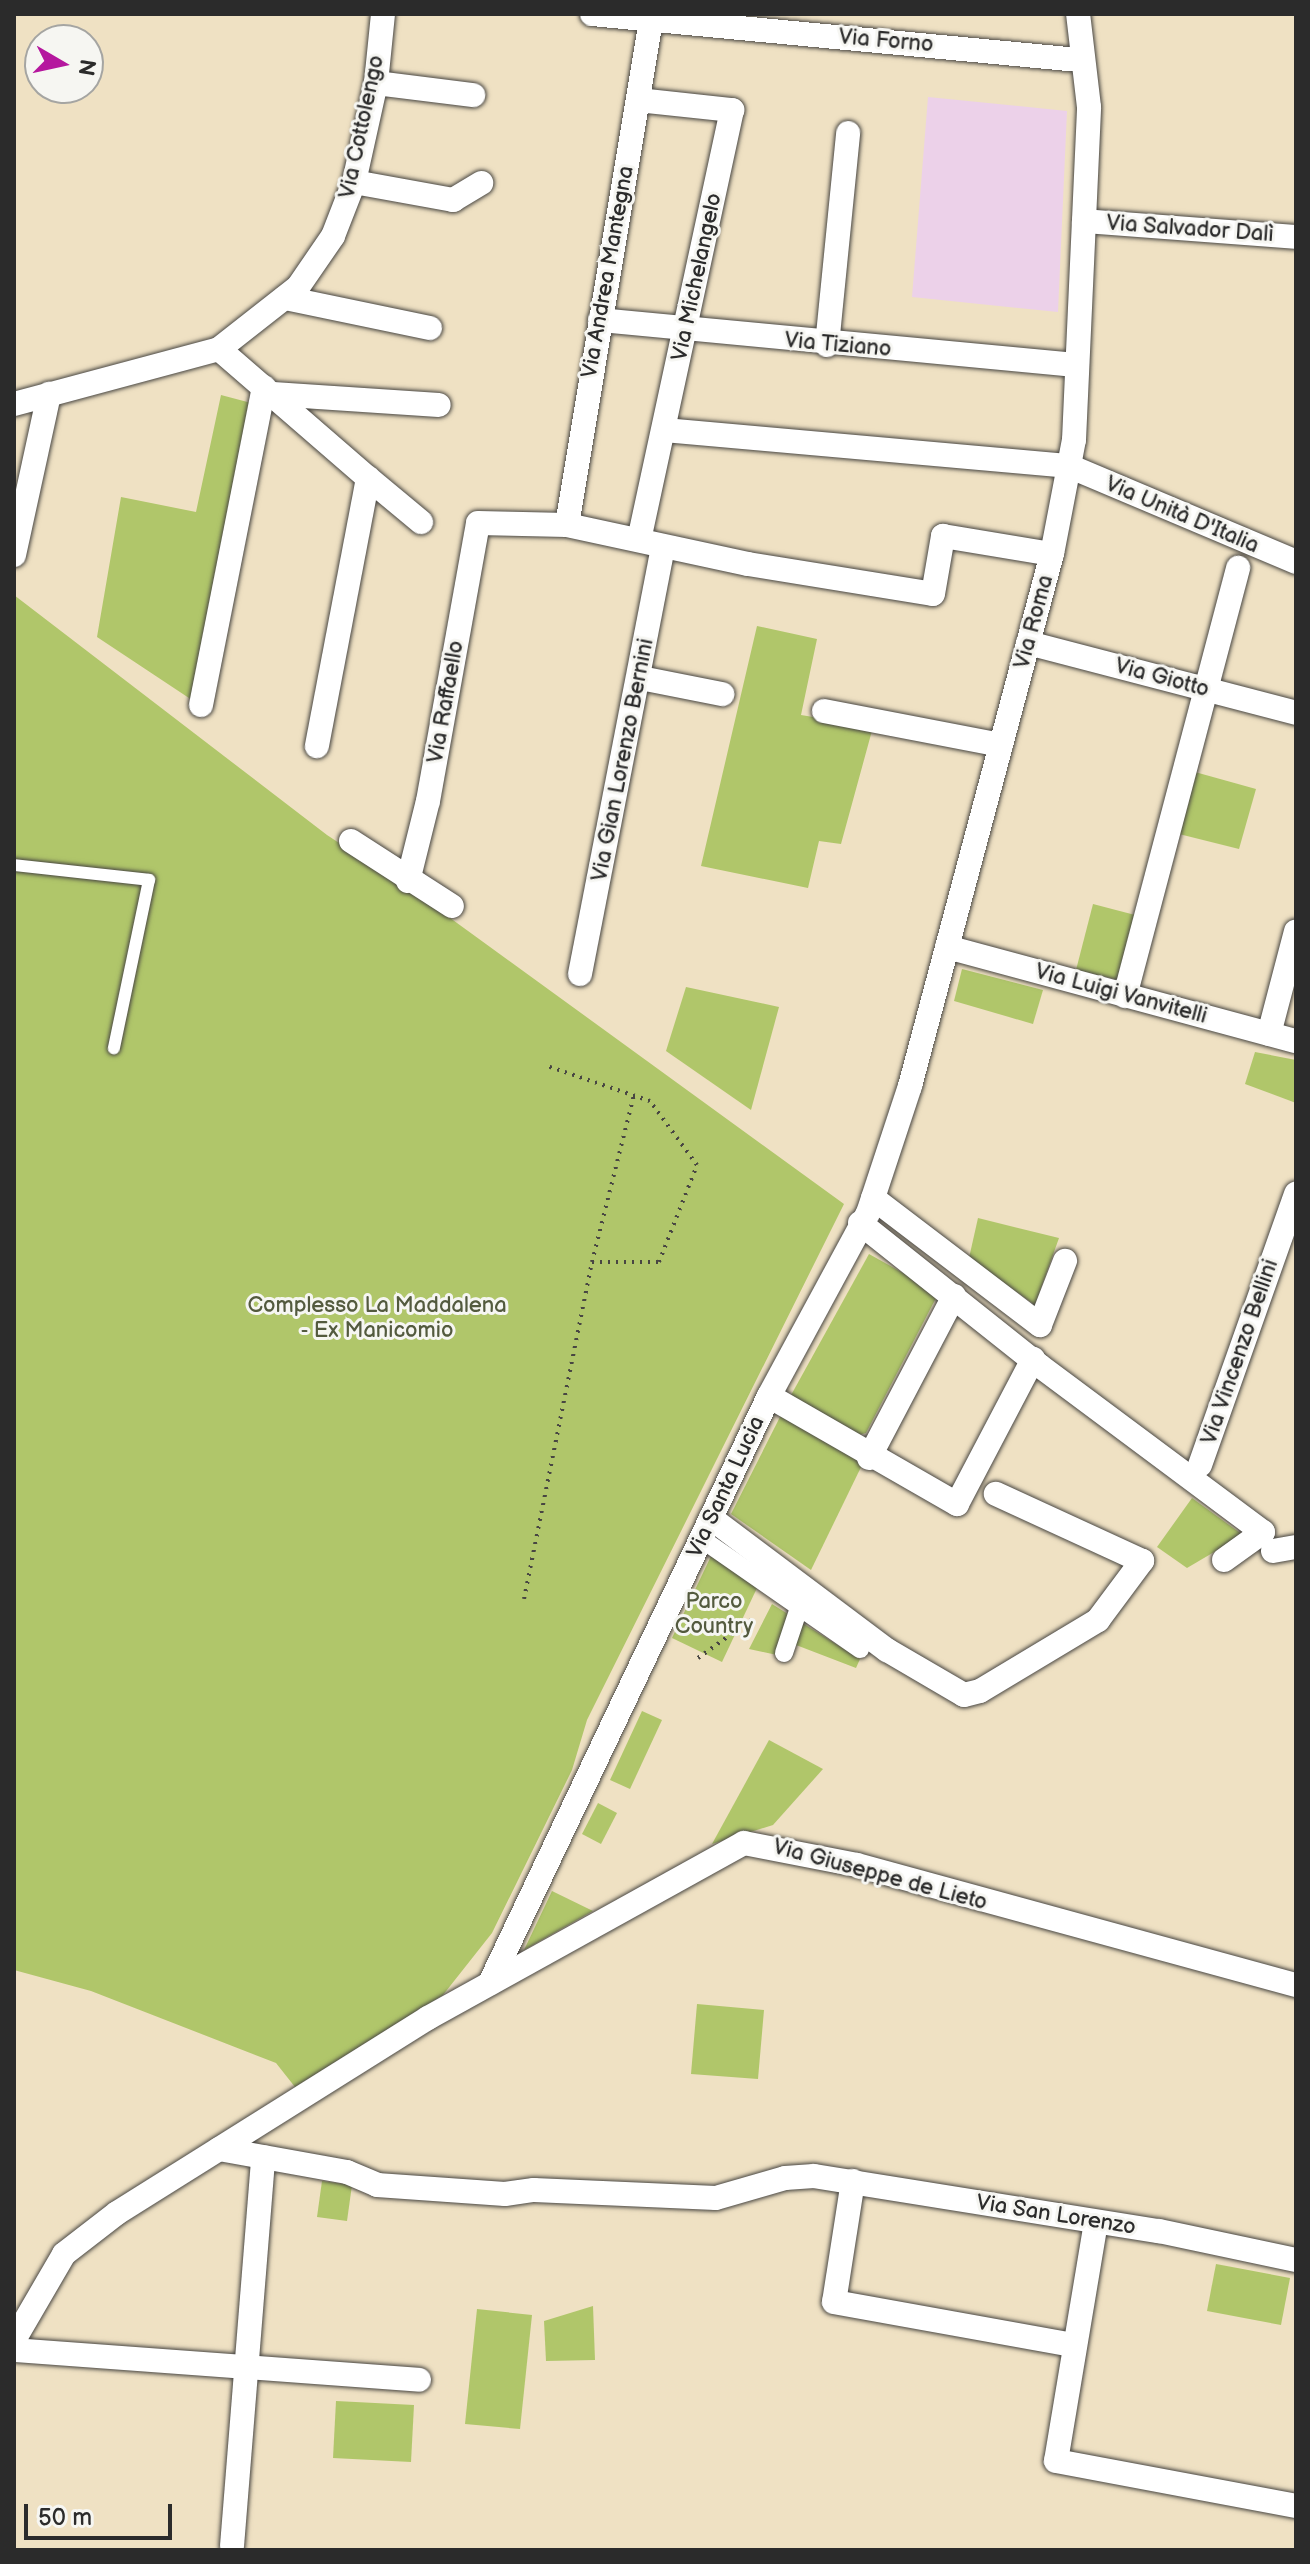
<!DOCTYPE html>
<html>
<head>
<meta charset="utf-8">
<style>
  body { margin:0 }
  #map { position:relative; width:1310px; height:2564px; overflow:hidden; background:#efe1c3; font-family:"Balsamiq Sans",sans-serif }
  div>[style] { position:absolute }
  .built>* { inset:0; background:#ecd1e9 }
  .green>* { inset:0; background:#b0c66a }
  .path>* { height:4px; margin-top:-2px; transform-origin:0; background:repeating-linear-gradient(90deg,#484642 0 2px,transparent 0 8px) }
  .roads { filter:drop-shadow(0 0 2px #484642) drop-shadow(0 0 2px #484642) }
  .service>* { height:12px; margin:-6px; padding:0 6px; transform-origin:6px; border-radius:6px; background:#fff }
  .pedestrian>* { height:18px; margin:-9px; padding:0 9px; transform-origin:9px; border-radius:9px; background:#fff }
  .minor>* { height:24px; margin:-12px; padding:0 12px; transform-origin:12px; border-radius:12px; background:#fff }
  span { translate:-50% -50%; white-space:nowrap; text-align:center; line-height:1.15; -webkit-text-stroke:6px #f6f6f2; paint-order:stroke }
  .street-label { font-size:22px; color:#2b2b2b }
  .park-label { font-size:22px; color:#535a3e }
  .frame { position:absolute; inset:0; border:16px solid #2b2b2b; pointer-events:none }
  .north { position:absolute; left:24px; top:24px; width:80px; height:80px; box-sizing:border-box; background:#f6f6f2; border:2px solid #a5a5a2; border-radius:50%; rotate:99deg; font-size:22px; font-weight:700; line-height:32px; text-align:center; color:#2b2b2b }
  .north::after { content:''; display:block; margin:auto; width:28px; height:36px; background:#b5179e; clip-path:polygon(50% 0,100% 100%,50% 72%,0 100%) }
  .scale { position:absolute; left:24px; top:2504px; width:148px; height:36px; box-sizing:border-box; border:4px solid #2b2b2b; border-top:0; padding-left:10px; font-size:24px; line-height:28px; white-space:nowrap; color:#2b2b2b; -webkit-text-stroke:6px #f6f6f2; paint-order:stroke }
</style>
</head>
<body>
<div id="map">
  <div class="built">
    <div style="clip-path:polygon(928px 97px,1067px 111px,1058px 312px,912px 297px)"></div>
  </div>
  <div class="green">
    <div style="clip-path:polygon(221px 395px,255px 404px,195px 702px,97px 637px,121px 497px,196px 512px)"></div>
    <div style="clip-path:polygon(14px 595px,327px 835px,424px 899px,844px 1204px,587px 1720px,572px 1770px,492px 1933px,443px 1995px,295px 2087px,276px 2063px,91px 1991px,14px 1970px)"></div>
    <div style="clip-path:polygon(757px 626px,817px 639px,801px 715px,873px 727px,841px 844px,819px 841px,808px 888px,701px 866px)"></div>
    <div style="clip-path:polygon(1195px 772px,1256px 789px,1239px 849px,1175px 833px)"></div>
    <div style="clip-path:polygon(1093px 904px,1135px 915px,1119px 980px,1076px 970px)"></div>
    <div style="clip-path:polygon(962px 969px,1043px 990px,1033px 1024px,954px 1001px)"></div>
    <div style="clip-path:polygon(686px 987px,779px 1007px,751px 1110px,666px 1051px)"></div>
    <div style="clip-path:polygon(1255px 1052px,1296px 1060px,1296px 1103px,1245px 1084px)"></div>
    <div style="clip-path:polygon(978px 1218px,1059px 1238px,1035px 1305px,969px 1258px)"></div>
    <div style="clip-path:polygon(869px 1254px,930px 1288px,936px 1298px,866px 1433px,859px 1435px,790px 1397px)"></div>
    <div style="clip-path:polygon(782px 1413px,863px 1463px,811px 1570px,731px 1514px)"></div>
    <div style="clip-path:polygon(1192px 1498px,1243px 1535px,1187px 1568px,1157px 1547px)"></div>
    <div style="clip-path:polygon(712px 1554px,757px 1588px,722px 1662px,672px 1638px)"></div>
    <div style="clip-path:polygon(772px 1604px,860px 1659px,856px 1668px,783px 1640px,777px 1655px,749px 1649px)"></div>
    <div style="clip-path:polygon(642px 1711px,662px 1720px,630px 1789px,610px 1780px)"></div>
    <div style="clip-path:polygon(769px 1740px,823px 1769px,773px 1825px,712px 1844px)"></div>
    <div style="clip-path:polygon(598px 1803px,617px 1813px,601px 1844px,582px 1834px)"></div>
    <div style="clip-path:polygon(552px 1891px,593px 1911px,524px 1950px)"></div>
    <div style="clip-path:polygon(697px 2004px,764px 2010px,758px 2079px,691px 2074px)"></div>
    <div style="clip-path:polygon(322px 2181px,352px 2185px,347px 2221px,317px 2217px)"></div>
    <div style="clip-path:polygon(1216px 2264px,1290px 2278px,1281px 2325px,1207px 2311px)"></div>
    <div style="clip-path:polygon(593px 2306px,595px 2360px,546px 2361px,544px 2321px)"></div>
    <div style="clip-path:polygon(477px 2309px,532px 2315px,520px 2429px,465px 2424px)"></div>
    <div style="clip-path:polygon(336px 2401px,414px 2405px,411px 2462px,333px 2458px)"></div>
  </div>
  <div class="path">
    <div style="left:592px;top:1262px;width:172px;rotate:-75.9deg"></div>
    <div style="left:524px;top:1599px;width:344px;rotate:-78.6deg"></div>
    <div style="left:592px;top:1262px;width:67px"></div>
    <div style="left:659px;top:1262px;width:104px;rotate:-68.6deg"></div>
    <div style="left:697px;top:1165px;width:79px;rotate:-126.3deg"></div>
    <div style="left:650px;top:1101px;width:109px;rotate:-161.2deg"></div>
    <div style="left:698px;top:1658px;width:65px;rotate:-35.6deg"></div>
  </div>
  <div class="roads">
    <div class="service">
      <div style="left:14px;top:865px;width:136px;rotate:6.3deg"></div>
      <div style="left:149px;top:880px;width:172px;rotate:101.8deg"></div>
    </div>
    <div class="pedestrian">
      <div style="left:709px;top:1544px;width:184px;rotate:34.8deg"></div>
      <div style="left:784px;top:1653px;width:47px;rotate:-71.6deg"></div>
    </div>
    <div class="minor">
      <div style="left:592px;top:14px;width:493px;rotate:5.4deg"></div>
      <div style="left:376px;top:83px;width:98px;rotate:7.1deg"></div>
      <div style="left:638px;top:100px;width:95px;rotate:6.1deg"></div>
      <div style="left:732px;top:110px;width:437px;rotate:102.2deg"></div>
      <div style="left:354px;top:182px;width:101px;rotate:10.3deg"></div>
      <div style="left:453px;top:200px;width:33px;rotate:-31deg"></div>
      <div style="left:1084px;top:221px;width:213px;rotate:4.3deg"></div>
      <div style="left:285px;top:298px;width:148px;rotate:11.7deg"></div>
      <div style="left:600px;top:320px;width:479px;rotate:5.4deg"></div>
      <div style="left:827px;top:345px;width:213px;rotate:-84.3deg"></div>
      <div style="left:219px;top:349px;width:197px;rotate:40.9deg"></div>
      <div style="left:368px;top:478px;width:273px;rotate:100.8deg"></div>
      <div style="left:273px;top:394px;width:166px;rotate:3.8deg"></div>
      <div style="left:14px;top:404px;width:212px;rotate:-15deg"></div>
      <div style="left:219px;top:349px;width:100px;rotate:-38.1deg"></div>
      <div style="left:298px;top:287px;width:62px;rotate:-55.5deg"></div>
      <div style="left:333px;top:236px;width:58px;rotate:-68.7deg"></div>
      <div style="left:354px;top:182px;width:101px;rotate:-77.5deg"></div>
      <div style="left:376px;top:83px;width:69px;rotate:-84.2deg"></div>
      <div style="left:665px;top:430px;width:406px;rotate:5.1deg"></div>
      <div style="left:1069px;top:466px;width:246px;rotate:22.9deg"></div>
      <div style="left:368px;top:478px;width:69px;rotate:39.7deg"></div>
      <div style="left:567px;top:525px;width:512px;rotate:-80.56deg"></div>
      <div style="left:14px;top:555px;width:165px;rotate:-77.7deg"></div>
      <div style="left:1028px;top:643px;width:277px;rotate:14.6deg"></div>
      <div style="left:641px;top:678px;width:83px;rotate:11.2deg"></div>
      <div style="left:201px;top:705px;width:324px;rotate:-78.8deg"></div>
      <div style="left:824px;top:711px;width:180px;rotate:10.9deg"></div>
      <div style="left:351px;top:841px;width:120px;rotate:32.8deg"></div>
      <div style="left:408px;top:881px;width:82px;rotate:-76deg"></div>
      <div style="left:428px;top:801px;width:282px;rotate:-79.8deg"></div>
      <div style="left:478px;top:523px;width:89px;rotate:1.3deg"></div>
      <div style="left:567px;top:525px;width:185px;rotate:12.2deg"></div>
      <div style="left:748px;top:564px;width:187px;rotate:9.2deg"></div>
      <div style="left:933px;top:594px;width:59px;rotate:-80.2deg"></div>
      <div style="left:943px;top:536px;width:110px;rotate:9.4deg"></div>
      <div style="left:947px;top:947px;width:361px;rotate:15.1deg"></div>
      <div style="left:580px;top:974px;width:435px;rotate:-79deg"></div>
      <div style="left:1125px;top:996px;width:443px;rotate:-75.2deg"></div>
      <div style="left:1269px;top:1034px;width:106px;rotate:-75.3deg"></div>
      <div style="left:873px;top:1198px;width:210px;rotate:37.3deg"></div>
      <div style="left:1040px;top:1325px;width:69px;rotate:-68.7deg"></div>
      <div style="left:860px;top:1223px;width:230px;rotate:38.5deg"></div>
      <div style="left:1040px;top:1366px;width:278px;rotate:36.7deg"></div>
      <div style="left:1263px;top:1532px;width:48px;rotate:144.3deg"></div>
      <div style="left:769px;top:1396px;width:217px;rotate:29.9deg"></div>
      <div style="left:957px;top:1504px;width:164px;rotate:-62.3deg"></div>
      <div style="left:869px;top:1458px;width:183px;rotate:-62.3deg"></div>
      <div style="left:1200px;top:1465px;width:288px;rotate:-70.5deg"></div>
      <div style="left:711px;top:1518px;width:220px;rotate:36.9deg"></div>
      <div style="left:887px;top:1650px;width:89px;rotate:30.3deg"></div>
      <div style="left:964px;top:1695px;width:16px;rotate:-14deg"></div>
      <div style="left:980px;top:1691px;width:138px;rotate:-31deg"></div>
      <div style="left:1098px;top:1620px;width:74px;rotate:-53.3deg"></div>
      <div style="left:1142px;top:1561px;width:161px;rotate:-155.3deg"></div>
      <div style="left:1273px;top:1551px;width:23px;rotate:-10deg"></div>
      <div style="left:490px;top:1983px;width:650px;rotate:-64.58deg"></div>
      <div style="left:769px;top:1396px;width:208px;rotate:-61.6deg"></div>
      <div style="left:868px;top:1213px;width:134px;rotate:-71.7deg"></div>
      <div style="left:910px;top:1086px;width:551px;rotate:-75.06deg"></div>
      <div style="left:1052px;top:554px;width:116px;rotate:-79.1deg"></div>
      <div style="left:1074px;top:440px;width:333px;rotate:-87.4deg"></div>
      <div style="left:1089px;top:107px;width:94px;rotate:-96.7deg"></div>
      <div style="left:219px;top:2149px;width:130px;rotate:10.2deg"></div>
      <div style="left:347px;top:2172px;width:33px;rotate:23deg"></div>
      <div style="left:377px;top:2185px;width:128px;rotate:4deg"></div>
      <div style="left:505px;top:2194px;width:29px;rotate:-8deg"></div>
      <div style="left:534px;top:2190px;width:182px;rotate:2.5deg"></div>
      <div style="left:716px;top:2198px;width:72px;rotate:-16.2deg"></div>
      <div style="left:785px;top:2178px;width:29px;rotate:-4deg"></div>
      <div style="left:814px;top:2176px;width:349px;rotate:9.1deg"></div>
      <div style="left:1159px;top:2231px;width:140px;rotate:12deg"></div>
      <div style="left:853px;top:2181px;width:122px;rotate:98.9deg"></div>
      <div style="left:834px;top:2302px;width:244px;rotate:10.2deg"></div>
      <div style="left:1096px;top:2222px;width:242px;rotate:99.5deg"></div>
      <div style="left:1056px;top:2461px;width:244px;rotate:10.6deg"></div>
      <div style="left:14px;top:2340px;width:99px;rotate:-59.8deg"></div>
      <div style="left:64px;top:2254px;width:67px;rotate:-37.7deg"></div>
      <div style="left:117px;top:2213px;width:367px;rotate:-32.1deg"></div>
      <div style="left:428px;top:2018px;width:361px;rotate:-29deg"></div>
      <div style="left:744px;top:1843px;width:115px;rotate:11deg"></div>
      <div style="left:857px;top:1865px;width:455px;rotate:15.3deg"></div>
      <div style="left:14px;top:2350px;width:406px;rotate:4.2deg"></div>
      <div style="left:232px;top:2546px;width:390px;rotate:-85.4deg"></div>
    </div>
  </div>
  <div class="street-label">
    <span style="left:886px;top:41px;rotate:5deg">Via Forno</span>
    <span style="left:362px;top:127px;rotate:-78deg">Via Cottolengo</span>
    <span style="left:1190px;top:229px;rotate:4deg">Via Salvador Dalì</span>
    <span style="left:608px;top:272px;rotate:-80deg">Via Andrea Mantegna</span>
    <span style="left:697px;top:277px;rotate:-78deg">Via Michelangelo</span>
    <span style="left:838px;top:345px;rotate:5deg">Via Tiziano</span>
    <span style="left:1182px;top:515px;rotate:23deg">Via Unità D'Italia</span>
    <span style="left:1034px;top:622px;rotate:-75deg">Via Roma</span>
    <span style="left:1162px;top:678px;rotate:15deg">Via Giotto</span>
    <span style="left:446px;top:702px;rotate:-80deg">Via Raffaello</span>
    <span style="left:623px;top:760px;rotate:-79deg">Via Gian Lorenzo Bernini</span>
    <span style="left:1121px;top:994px;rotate:15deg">Via Luigi Vanvitelli</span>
    <span style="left:1240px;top:1352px;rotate:-71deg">Via Vincenzo Bellini</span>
    <span style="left:726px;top:1487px;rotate:-65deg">Via Santa Lucia</span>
    <span style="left:880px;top:1875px;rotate:15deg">Via Giuseppe de Lieto</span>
    <span style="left:1056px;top:2215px;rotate:9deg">Via San Lorenzo</span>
  </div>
  <div class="park-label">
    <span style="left:377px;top:1318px">Complesso La Maddalena<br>- Ex Manicomio</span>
    <span style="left:714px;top:1614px">Parco<br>Country</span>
  </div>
  <div class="frame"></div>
  <div class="north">N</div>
  <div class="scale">50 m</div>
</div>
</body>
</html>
